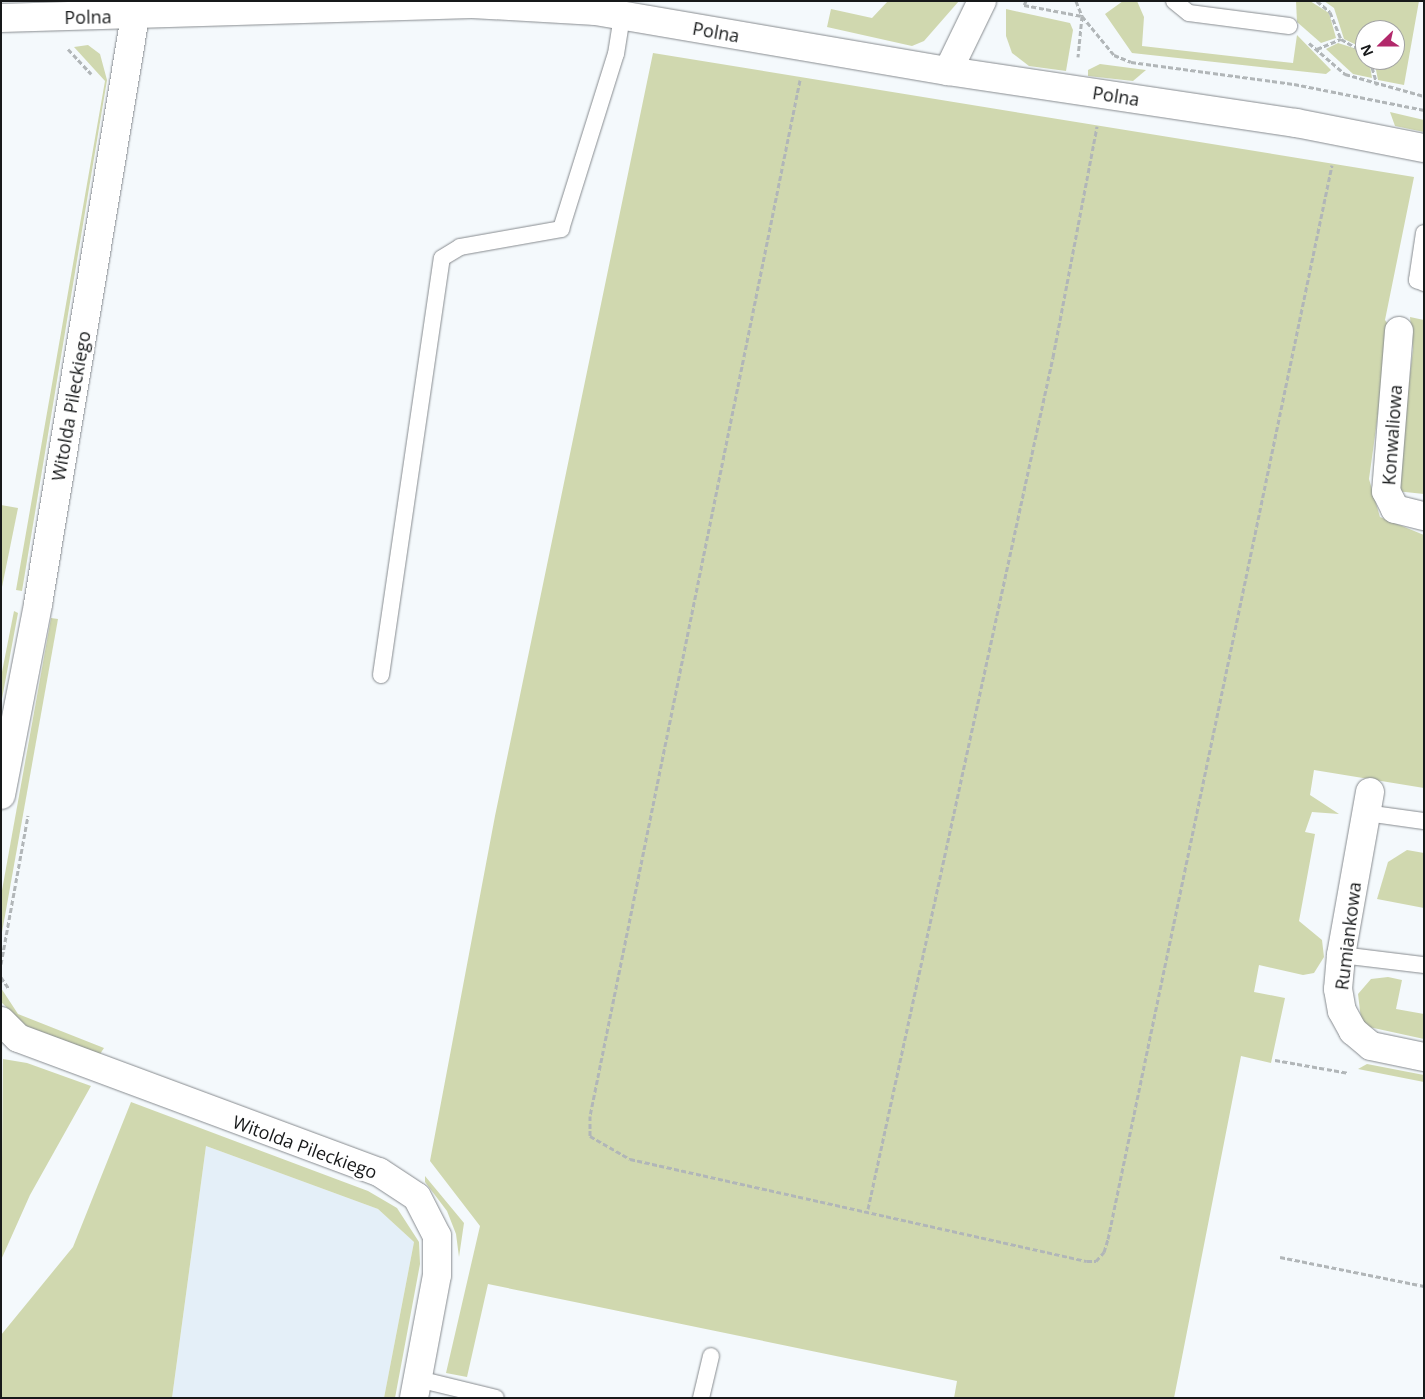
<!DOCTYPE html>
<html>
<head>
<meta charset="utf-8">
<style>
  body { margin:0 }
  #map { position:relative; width:1425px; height:1399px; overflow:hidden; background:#f4f9fc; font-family:"Open Sans",sans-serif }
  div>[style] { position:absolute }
  .built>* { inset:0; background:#e4eff8 }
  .green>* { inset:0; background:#d0d8af }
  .path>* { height:3px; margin-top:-1.5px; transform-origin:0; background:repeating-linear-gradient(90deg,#b1b6b8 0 5px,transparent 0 7.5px) }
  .roads { filter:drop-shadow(0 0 1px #878b8f) drop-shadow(0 0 1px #878b8f) }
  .lane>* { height:16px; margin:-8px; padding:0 8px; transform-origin:8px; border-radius:8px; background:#fff }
  .street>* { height:28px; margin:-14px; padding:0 14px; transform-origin:14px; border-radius:14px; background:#fff }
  span { translate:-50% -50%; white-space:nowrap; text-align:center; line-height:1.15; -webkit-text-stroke:5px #fff; paint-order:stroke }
  .street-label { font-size:18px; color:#17191a }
  .frame { position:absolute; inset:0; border:2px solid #17191a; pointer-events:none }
  .north { position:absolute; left:1355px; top:20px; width:50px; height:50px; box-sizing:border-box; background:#fff; border:1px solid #a2a3a3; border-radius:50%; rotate:248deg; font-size:14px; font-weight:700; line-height:20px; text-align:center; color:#17191a }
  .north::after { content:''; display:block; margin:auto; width:18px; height:22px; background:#b2296b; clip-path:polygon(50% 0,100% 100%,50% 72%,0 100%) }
</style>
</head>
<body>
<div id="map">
  <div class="built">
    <div style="clip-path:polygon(206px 1146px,378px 1209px,414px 1242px,384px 1398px,172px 1398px)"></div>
  </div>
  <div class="green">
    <div style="clip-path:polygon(888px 1px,959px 1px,924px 41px,912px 46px,827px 27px,831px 9px,872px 18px)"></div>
    <div style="clip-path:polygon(1123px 1px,1137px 1px,1144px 17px,1142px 46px,1293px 63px,1297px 35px,1331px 70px,1326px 74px,1132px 53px,1105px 14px)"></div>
    <div style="clip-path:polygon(1296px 1px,1310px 1px,1329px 13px,1336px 38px,1321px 43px,1297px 22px)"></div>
    <div style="clip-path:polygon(1324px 1px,1419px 1px,1404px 85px,1378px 80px,1374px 60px,1395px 60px,1395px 30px,1365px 30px,1365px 49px,1344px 39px,1334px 8px)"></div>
    <div style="clip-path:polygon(1006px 9px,1070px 23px,1073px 30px,1066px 71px,1029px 66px,1012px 53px,1006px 36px)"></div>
    <div style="clip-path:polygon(1338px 43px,1360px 50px,1369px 60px,1372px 78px,1353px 74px,1326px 49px)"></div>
    <div style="clip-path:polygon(88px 45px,100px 54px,107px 80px,22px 591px,16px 590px,105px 81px,74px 47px)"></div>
    <div style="clip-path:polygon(653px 53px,1414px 177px,1385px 320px,1390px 327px,1369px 479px,1380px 517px,1424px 535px,1424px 788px,1314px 770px,1310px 795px,1339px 814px,1312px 812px,1305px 832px,1315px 834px,1299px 921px,1322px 940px,1324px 957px,1314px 973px,1303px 975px,1259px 965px,1254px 992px,1285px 998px,1271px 1063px,1241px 1056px,1174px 1398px,954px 1398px,957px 1381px,488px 1284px,467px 1377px,446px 1373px,480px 1226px,430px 1161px,495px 816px)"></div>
    <div style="clip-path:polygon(1100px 64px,1146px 70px,1133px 81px,1088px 76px,1088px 70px)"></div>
    <div style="clip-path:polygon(1390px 112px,1424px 120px,1424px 132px,1395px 126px)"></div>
    <div style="clip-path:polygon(1410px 317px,1424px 320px,1424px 494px,1396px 491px,1413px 349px)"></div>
    <div style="clip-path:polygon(1px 505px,18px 508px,1px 592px)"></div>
    <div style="clip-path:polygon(14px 611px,18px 613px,1px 704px,1px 677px)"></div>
    <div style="clip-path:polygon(51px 618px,58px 619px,1px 938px,1px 896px)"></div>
    <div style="clip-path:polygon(1407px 850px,1424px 853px,1424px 908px,1377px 899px,1388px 862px)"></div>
    <div style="clip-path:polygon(1388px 977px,1402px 980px,1396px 1009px,1424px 1014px,1424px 1039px,1369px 1027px,1361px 1019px,1358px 994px,1371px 979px)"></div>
    <div style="clip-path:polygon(1px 988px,18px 1014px,104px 1048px,100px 1054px,26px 1026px,1px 1002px)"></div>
    <div style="clip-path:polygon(3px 1059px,27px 1063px,91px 1086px,30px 1195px,1px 1260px)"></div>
    <div style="clip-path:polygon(1367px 1064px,1424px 1075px,1424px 1082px,1358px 1069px)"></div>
    <div style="clip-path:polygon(131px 1102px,368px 1191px,397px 1208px,419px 1242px,420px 1264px,395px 1398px,384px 1398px,414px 1242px,378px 1209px,206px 1146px,172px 1398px,1px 1398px,1px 1335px,73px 1247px)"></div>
    <div style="clip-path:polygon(425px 1176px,464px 1223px,459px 1257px,456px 1234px,447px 1211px,425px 1182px)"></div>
  </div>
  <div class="path">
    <div style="left:1026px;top:1px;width:4px;rotate:117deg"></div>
    <div style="left:1024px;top:5px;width:59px;rotate:10.7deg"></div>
    <div style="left:1082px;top:16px;width:50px;rotate:50.6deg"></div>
    <div style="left:1114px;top:55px;width:18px;rotate:22deg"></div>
    <div style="left:1131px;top:62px;width:164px;rotate:7.7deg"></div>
    <div style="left:1294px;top:84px;width:133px;rotate:11.3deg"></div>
    <div style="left:1076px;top:1px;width:16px;rotate:68deg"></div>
    <div style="left:1082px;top:16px;width:41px;rotate:95.6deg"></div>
    <div style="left:1317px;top:1px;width:17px;rotate:40deg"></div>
    <div style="left:1330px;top:12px;width:29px;rotate:68deg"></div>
    <div style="left:1341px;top:39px;width:28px;rotate:30deg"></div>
    <div style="left:1309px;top:43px;width:48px;rotate:40.7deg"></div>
    <div style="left:1345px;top:74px;width:82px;rotate:15.6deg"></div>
    <div style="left:68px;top:49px;width:34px;rotate:47deg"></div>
    <div style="left:1317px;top:49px;width:26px;rotate:-23deg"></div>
    <div style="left:1370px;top:60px;width:26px;rotate:74deg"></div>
    <div style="left:800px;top:80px;width:1057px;rotate:101.46deg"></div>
    <div style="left:590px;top:1116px;width:20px;rotate:90deg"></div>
    <div style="left:590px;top:1136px;width:46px;rotate:29.9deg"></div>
    <div style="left:630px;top:1159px;width:468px;rotate:12.6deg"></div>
    <div style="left:1087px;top:1261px;width:9px"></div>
    <div style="left:1096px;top:1261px;width:12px;rotate:-48deg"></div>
    <div style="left:1104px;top:1252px;width:14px;rotate:-73deg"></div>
    <div style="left:1108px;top:1239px;width:1097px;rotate:-78.22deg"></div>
    <div style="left:1px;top:964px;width:151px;rotate:-79.7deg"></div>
    <div style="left:1px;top:977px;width:14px;rotate:56deg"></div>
    <div style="left:1275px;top:1060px;width:75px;rotate:10deg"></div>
    <div style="left:868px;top:1209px;width:872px;rotate:-77.75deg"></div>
    <div style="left:1053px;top:357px;width:235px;rotate:-79.2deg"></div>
    <div style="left:1280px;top:1257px;width:147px;rotate:11.4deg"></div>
  </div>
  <div class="roads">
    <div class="lane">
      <div style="left:1174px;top:1px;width:19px;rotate:39deg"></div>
      <div style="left:1189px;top:13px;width:101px;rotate:7.4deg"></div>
      <div style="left:1424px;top:233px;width:48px;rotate:98.5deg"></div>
      <div style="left:1417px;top:280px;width:8px;rotate:23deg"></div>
      <div style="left:381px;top:675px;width:421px;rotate:-81.7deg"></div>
      <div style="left:442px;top:258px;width:21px;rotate:-31deg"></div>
      <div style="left:460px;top:247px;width:103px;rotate:-10.1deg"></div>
      <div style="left:561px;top:229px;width:183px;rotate:-72.6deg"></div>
      <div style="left:616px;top:54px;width:37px;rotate:-81deg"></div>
      <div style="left:1366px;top:813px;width:59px;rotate:7.9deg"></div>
      <div style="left:1341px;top:955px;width:84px;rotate:6.9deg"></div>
      <div style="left:418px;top:1379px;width:80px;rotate:13.7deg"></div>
      <div style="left:701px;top:1398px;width:43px;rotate:-76.6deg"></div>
    </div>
    <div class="street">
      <div style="left:1px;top:18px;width:471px;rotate:-1.7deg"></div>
      <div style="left:472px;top:4px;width:124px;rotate:3.2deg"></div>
      <div style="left:596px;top:11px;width:357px;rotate:9.7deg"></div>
      <div style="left:948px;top:71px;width:352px;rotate:8.5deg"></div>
      <div style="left:1296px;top:123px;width:130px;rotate:11.1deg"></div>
      <div style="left:948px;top:71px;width:78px;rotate:-64.1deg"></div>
      <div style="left:1399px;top:331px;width:161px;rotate:94.6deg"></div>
      <div style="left:1386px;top:491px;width:20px;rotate:63deg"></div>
      <div style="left:1395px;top:509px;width:30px;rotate:14deg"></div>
      <div style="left:1370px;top:792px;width:166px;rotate:100.1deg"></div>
      <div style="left:1341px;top:955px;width:34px;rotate:95deg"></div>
      <div style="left:1338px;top:989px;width:22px;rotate:80deg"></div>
      <div style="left:1342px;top:1011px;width:23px;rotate:61deg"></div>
      <div style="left:1353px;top:1031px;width:23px;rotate:40deg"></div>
      <div style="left:1371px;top:1046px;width:54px;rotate:11.7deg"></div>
      <div style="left:1px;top:795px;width:195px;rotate:-79deg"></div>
      <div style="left:38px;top:604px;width:596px;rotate:-80.63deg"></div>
      <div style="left:1px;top:1021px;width:24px;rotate:45deg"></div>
      <div style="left:18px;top:1038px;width:385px;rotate:20.4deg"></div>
      <div style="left:379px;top:1172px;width:45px;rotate:33.3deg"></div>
      <div style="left:417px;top:1197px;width:44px;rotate:62.9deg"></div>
      <div style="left:437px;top:1236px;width:39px;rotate:90deg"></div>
      <div style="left:437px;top:1275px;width:125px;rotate:100.6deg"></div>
    </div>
  </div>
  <div class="street-label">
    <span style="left:88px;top:17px;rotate:-1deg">Polna</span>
    <span style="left:716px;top:32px;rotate:10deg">Polna</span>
    <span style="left:1116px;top:96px;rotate:9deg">Polna</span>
    <span style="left:71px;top:406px;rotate:-80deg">Witolda Pileckiego</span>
    <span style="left:1392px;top:435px;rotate:-86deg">Konwaliowa</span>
    <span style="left:1348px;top:936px;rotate:-83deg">Rumiankowa</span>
    <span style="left:305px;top:1147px;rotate:20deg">Witolda Pileckiego</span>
  </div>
  <div class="frame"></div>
  <div class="north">N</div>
</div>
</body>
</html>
